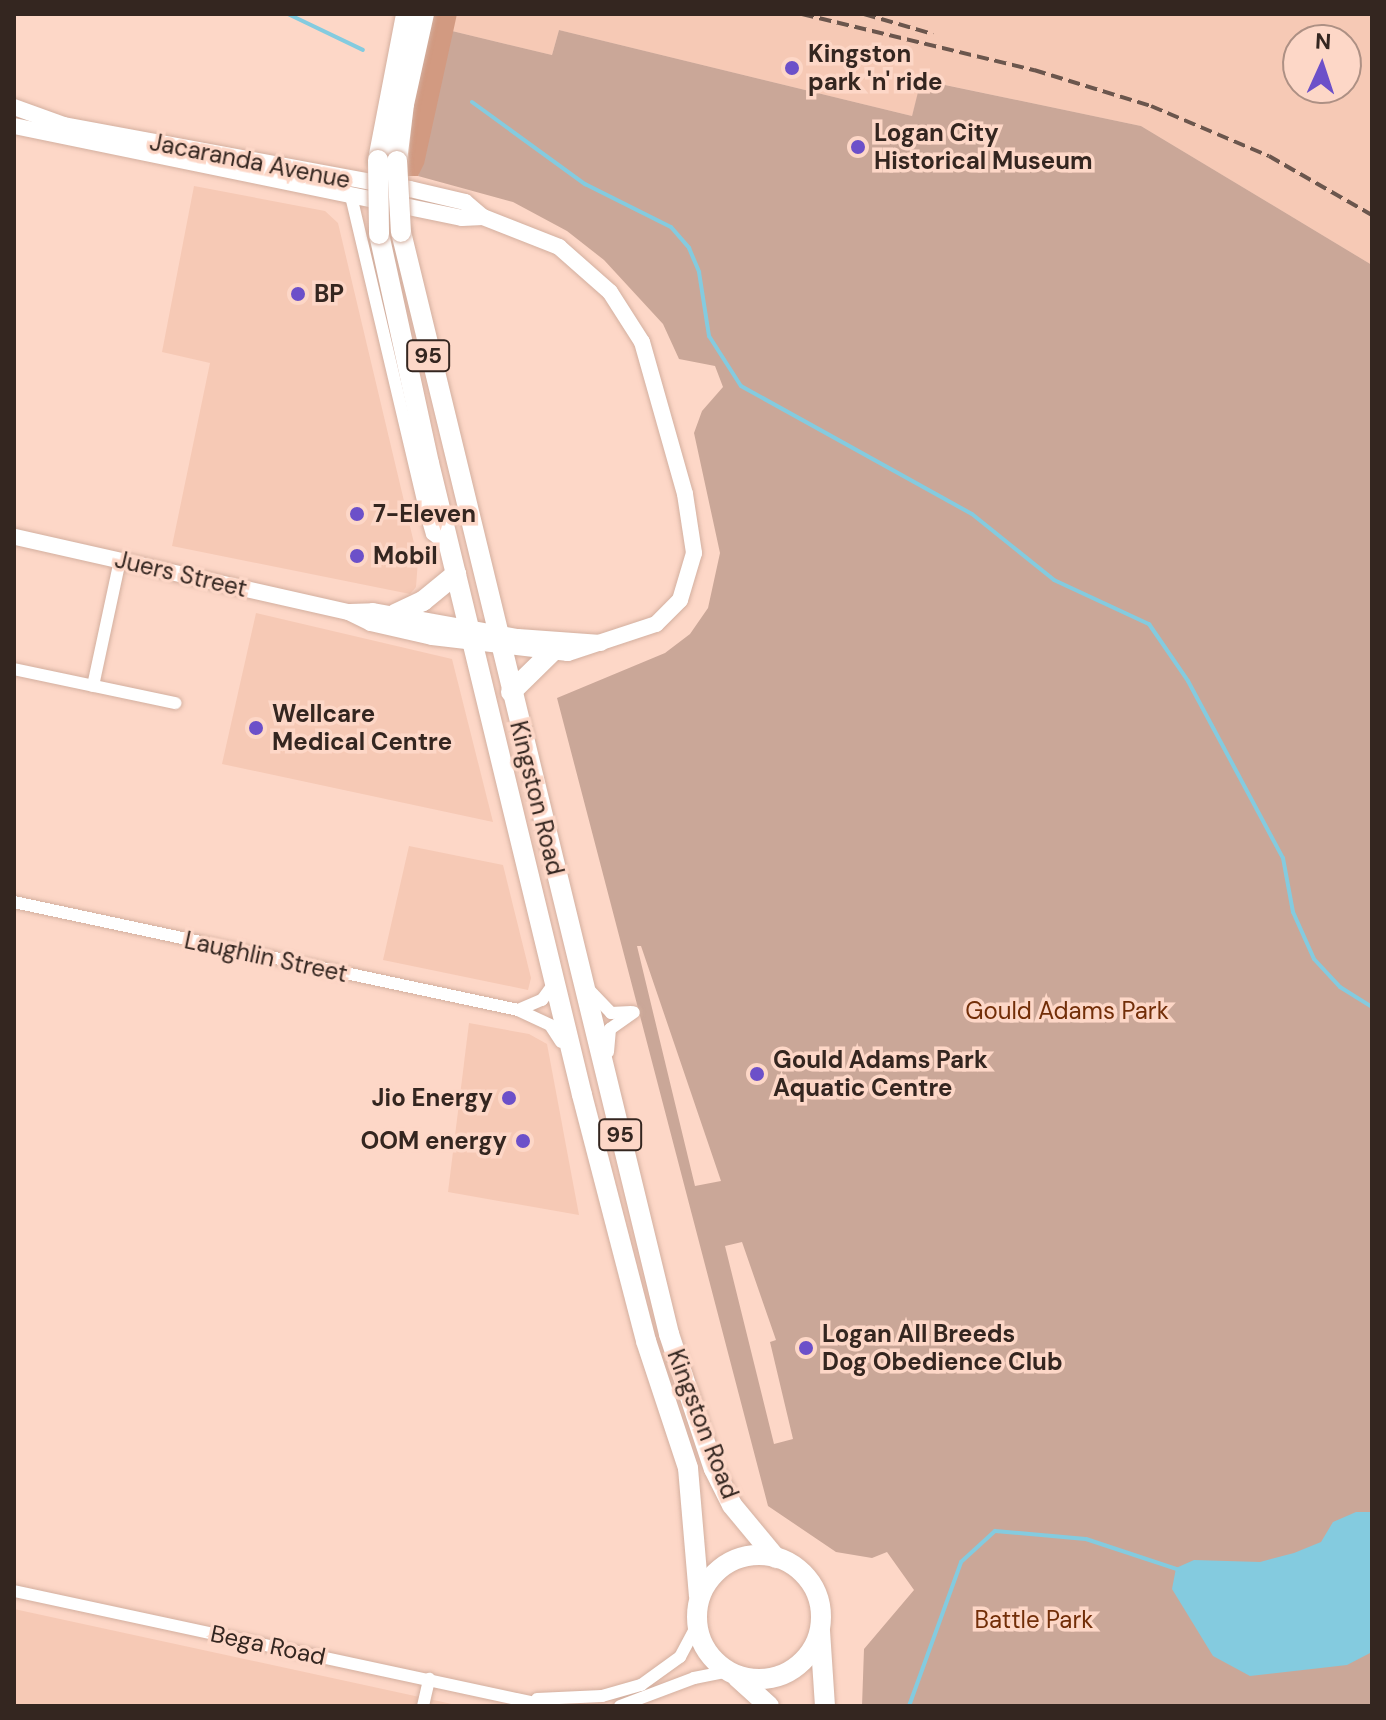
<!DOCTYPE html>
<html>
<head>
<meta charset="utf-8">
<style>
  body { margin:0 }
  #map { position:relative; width:1386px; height:1720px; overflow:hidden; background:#fdd7c7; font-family:"DM Sans",sans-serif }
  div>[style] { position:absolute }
  .built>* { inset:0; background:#f6c9b5 }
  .green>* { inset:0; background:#caa798 }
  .forest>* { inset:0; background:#d29a81 }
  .water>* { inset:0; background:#84cbdf }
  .stream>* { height:4px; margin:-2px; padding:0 2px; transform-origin:2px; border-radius:2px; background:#84cbdf }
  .roads { filter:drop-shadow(0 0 2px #d3af9f) drop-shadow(0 0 2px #d3af9f) }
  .minor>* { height:12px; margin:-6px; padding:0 6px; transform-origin:6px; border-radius:6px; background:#fff }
  .tertiary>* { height:16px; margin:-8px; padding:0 8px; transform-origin:8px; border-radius:8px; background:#fff }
  .primary>* { height:20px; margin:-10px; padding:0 10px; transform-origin:10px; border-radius:10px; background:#fff }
  .primary>.ring { margin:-10px; padding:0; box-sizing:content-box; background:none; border:20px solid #fff; border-radius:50% }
  .rail>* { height:4px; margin-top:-2px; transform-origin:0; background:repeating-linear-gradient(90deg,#6b564d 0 12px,transparent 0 18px) }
  .bridges { filter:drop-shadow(0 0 2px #d3af9f) drop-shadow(0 0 2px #d3af9f) }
  .primary-bridge>* { height:20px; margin:-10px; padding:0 10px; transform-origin:10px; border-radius:10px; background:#fff }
  .dots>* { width:22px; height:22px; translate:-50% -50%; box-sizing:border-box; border:4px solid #fdd7c7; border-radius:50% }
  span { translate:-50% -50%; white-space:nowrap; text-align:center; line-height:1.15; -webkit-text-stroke:7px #fdd7c7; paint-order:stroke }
  .shield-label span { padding:2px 6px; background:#fdd7c7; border:2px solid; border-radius:6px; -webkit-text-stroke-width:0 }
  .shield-label { font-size:22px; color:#342620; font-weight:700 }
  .poi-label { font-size:24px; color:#342620; font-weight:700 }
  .left { translate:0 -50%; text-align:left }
  .right { translate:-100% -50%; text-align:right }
  .street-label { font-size:24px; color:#342620 }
  .park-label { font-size:24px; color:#722e08 }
  .frame { position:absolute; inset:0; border:16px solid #342620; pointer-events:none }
  .north { position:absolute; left:1282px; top:24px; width:80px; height:80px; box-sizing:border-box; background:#fdd7c7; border:2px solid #ad9084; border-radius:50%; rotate:3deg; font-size:22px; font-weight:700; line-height:32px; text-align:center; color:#342620 }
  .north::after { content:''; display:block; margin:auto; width:28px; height:36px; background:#6c50c9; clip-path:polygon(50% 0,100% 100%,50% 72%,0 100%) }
</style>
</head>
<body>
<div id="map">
  <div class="built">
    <div style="clip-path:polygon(evenodd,457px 14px,1372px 14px,1372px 265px,1141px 126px,922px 80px,912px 116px,559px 30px,552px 55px,452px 31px,457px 14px,1298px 40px,1346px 40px,1346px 88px,1298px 88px,1298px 40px)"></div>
    <div style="clip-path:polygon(194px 186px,325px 211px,338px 223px,418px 560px,416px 587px,410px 594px,172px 546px,210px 363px,162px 352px)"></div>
    <div style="clip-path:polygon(256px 613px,452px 659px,493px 822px,222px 764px)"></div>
    <div style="clip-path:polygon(409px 846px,503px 865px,531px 978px,528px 990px,383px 960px)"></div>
    <div style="clip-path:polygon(469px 1023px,529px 1034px,547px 1044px,579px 1215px,448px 1192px)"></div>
    <div style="clip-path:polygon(14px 1609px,461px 1706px,14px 1706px)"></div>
  </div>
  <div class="green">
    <div style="clip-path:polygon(evenodd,559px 30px,912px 116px,921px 80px,1141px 126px,1372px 265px,1372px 1706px,862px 1706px,864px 1649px,914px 1590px,887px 1552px,872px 1558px,836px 1552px,768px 1506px,557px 698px,665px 653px,690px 634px,708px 608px,720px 553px,694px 433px,702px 411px,723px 387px,715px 366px,679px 359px,663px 324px,604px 260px,567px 231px,513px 202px,418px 176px,452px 31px,552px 55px,559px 30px,637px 946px,641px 946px,721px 1181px,695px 1186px,637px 946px,559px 30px,742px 1242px,776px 1340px,770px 1342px,793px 1439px,774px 1444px,725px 1246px,742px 1242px)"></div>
  </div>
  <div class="forest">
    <div style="clip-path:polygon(433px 14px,457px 14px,424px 164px,418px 176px,407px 176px,413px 109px)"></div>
  </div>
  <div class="water">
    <div style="clip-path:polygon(1356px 1512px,1372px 1512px,1372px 1652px,1347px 1665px,1250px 1676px,1213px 1656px,1172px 1589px,1176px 1568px,1194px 1560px,1260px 1562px,1294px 1553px,1321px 1542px,1333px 1522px)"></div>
  </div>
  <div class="stream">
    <div style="left:288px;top:14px;width:83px;rotate:25.6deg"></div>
    <div style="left:472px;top:102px;width:140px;rotate:36deg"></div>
    <div style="left:585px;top:184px;width:96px;rotate:26.6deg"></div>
    <div style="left:671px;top:227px;width:28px;rotate:49deg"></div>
    <div style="left:689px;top:248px;width:26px;rotate:67deg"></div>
    <div style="left:699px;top:272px;width:65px;rotate:81.1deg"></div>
    <div style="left:709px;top:336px;width:59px;rotate:57.4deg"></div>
    <div style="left:741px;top:386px;width:264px;rotate:29deg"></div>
    <div style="left:972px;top:514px;width:105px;rotate:38.8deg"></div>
    <div style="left:1054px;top:580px;width:105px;rotate:24.9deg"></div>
    <div style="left:1149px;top:624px;width:69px;rotate:55.6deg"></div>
    <div style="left:1188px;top:681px;width:201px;rotate:61.8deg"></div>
    <div style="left:1283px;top:858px;width:55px;rotate:79.5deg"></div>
    <div style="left:1293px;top:912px;width:51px;rotate:65.9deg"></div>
    <div style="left:1314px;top:959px;width:38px;rotate:47deg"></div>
    <div style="left:1340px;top:987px;width:38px;rotate:32deg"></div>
    <div style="left:909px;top:1706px;width:153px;rotate:-70.1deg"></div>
    <div style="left:961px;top:1562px;width:46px;rotate:-42.4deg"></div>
    <div style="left:995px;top:1531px;width:91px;rotate:5deg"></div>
    <div style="left:1086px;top:1539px;width:99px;rotate:18.3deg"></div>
  </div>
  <div class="roads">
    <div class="minor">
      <div style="left:351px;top:196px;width:323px;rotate:76.7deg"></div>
      <div style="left:425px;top:510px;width:25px;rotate:74deg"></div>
      <div style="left:432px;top:534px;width:19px;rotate:39deg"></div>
      <div style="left:14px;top:669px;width:165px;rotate:11.9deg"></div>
      <div style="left:93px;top:686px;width:129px;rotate:-77.9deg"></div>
      <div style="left:14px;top:902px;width:515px;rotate:12.09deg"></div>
      <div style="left:518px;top:1010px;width:35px;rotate:25deg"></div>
      <div style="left:550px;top:1025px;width:20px;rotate:57deg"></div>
      <div style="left:591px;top:992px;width:29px;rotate:46deg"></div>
      <div style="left:611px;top:1013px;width:20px;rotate:-3deg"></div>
      <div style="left:518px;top:1010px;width:26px;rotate:-23deg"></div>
      <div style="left:542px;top:1000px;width:22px;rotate:-54deg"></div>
      <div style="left:608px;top:1052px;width:23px;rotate:-85deg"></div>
      <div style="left:610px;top:1029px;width:29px;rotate:-35deg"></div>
      <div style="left:14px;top:1591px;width:547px;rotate:12.13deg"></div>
      <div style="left:537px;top:1699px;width:65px;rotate:-2.6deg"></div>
      <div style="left:602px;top:1696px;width:41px;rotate:-15.8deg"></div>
      <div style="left:641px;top:1685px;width:48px;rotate:-35.7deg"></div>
      <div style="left:680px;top:1657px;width:34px;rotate:-62deg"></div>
      <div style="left:423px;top:1706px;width:28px;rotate:-77deg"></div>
      <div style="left:620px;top:1706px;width:79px;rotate:-20.7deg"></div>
      <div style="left:694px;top:1678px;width:33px;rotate:-11deg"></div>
    </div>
    <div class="tertiary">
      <div style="left:14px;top:107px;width:53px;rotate:19.8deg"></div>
      <div style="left:64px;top:125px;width:352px;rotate:10.5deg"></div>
      <div style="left:410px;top:189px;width:57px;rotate:13.3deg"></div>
      <div style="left:465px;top:202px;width:23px;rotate:40deg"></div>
      <div style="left:14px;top:126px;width:457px;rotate:11.6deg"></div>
      <div style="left:462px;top:218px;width:21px;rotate:-3deg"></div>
      <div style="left:483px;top:217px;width:82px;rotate:21.5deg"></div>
      <div style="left:559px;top:247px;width:68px;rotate:41.4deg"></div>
      <div style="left:610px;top:292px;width:59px;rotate:57.4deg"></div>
      <div style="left:642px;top:342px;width:158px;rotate:74.2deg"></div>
      <div style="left:685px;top:494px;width:60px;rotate:81.3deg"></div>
      <div style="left:694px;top:553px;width:49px;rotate:106.6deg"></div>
      <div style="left:680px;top:600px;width:34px;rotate:135deg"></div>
      <div style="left:656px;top:624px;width:93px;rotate:161.8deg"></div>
      <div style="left:568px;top:653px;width:137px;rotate:-173.3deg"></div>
      <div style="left:432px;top:637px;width:63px;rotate:-167.1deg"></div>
      <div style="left:371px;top:623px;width:25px;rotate:-154deg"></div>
      <div style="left:348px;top:612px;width:342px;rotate:-167.3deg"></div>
      <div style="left:350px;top:612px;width:23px;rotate:-2deg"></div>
      <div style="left:373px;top:611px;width:147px;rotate:10.2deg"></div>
      <div style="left:518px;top:637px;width:83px;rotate:4.1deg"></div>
    </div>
    <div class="primary">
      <div style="left:378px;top:160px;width:149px;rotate:-79.1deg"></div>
      <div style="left:397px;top:161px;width:57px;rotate:-83deg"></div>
      <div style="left:404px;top:104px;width:92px;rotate:-77.5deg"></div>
      <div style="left:401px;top:232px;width:1134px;rotate:76.33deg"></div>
      <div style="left:669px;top:1334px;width:142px;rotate:71.6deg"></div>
      <div style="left:714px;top:1469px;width:40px;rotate:63.4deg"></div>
      <div style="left:732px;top:1505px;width:69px;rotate:50.3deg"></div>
      <div style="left:379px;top:234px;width:234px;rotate:77.7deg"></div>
      <div style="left:429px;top:463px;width:650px;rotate:76.39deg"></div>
      <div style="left:582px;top:1095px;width:254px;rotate:75.4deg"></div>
      <div style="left:646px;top:1341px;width:134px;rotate:71.7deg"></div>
      <div style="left:688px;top:1468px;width:128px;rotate:85.1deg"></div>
      <div style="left:395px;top:614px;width:31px;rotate:-25deg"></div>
      <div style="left:423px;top:601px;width:43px;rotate:-39.3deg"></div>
      <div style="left:511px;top:692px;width:57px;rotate:-44.3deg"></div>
      <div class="ring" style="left:697px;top:1555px;width:104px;height:104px"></div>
      <div style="left:820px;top:1631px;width:75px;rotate:86.2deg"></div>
      <div style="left:737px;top:1677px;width:43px;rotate:42.2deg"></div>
    </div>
  </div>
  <div class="rail">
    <div style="left:802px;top:14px;width:239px;rotate:13.6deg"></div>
    <div style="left:1034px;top:70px;width:122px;rotate:17.1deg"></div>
    <div style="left:1151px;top:106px;width:128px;rotate:23deg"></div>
    <div style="left:1269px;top:156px;width:119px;rotate:29.8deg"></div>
    <div style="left:864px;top:14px;width:72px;rotate:16.2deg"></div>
  </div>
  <div class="bridges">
    <div class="primary-bridge">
      <div style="left:378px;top:160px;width:74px;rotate:89.2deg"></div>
      <div style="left:397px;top:161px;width:71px;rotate:86.8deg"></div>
    </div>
  </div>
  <div class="dots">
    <div style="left:792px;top:68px;background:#6c50c9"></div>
    <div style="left:858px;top:147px;background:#6c50c9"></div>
    <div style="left:298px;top:294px;background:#6c50c9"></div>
    <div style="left:357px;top:514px;background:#6c50c9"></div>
    <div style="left:357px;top:556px;background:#6c50c9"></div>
    <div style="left:256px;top:728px;background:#6c50c9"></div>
    <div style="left:757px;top:1074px;background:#6c50c9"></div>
    <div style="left:509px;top:1098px;background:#6c50c9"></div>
    <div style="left:523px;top:1141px;background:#6c50c9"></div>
    <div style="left:806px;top:1348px;background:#6c50c9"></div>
  </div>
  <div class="shield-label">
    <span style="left:428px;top:356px">95</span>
    <span style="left:620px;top:1135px">95</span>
  </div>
  <div class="poi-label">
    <span class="left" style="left:808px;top:68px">Kingston<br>park 'n' ride</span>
    <span class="left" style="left:874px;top:147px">Logan City<br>Historical Museum</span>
    <span class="left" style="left:314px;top:294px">BP</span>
    <span class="left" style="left:373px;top:514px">7-Eleven</span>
    <span class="left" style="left:373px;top:556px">Mobil</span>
    <span class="left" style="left:272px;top:728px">Wellcare<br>Medical Centre</span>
    <span class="left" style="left:773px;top:1074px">Gould Adams Park<br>Aquatic Centre</span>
    <span class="right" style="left:493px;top:1098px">Jio Energy</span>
    <span class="right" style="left:507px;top:1141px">OOM energy</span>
    <span class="left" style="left:822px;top:1348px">Logan All Breeds<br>Dog Obedience Club</span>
  </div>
  <div class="street-label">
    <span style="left:250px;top:161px;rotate:11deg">Jacaranda Avenue</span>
    <span style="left:181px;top:574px;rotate:13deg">Juers Street</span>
    <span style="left:537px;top:798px;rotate:76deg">Kingston Road</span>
    <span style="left:266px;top:957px;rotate:12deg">Laughlin Street</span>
    <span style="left:703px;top:1424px;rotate:69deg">Kingston Road</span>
    <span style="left:268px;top:1645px;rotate:12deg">Bega Road</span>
  </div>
  <div class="park-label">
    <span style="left:1067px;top:1011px">Gould Adams Park</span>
    <span style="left:1034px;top:1620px">Battle Park</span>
  </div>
  <div class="frame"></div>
  <div class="north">N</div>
</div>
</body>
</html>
